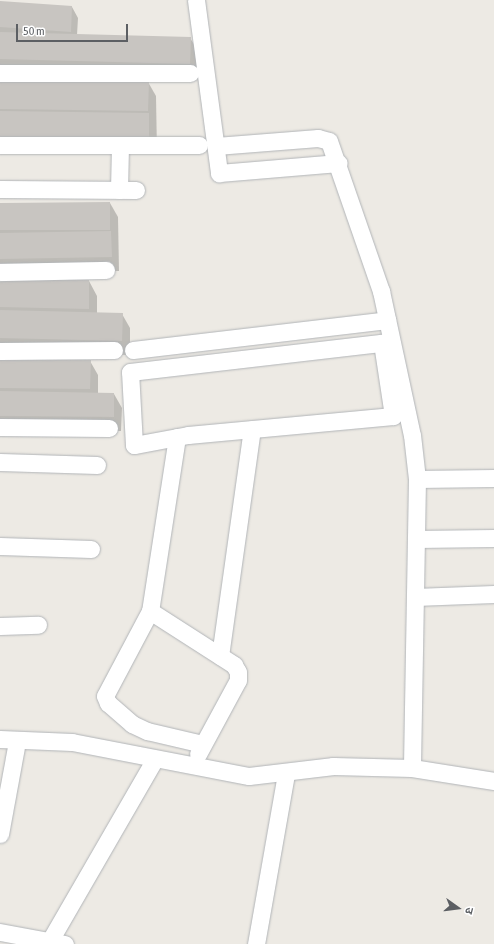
<!DOCTYPE html>
<html>
<head>
<meta charset="utf-8">
<style>
  body { margin:0 }
  #map { position:relative; width:494px; height:944px; overflow:hidden; background:#edeae4; font-family:"Asap Condensed","Noto Sans Devanagari",sans-serif }
  div>[style] { position:absolute }
  .shadow>* { inset:0; background:#0003 }
  .building>* { inset:0; background:#c8c5c1 }
  .roads { filter:drop-shadow(0 0 1px #b1b4b7) drop-shadow(0 0 1px #b1b4b7) }
  .minor>* { height:17px; margin:-8.5px; padding:0 8.5px; transform-origin:8.5px; border-radius:8.5px; background:#fff }
  span { translate:-50% -50%; white-space:nowrap; text-align:center; line-height:1.15; -webkit-text-stroke:3.5px #fff; paint-order:stroke }
  .north { position:absolute; left:438px; top:888px; width:40px; height:40px; -webkit-text-stroke:3px #fff; paint-order:stroke; rotate:104deg; font-size:11px; font-weight:700; line-height:16px; text-align:center; color:#5c5f63 }
  .north::after { content:''; display:block; margin:auto; width:14px; height:18px; background:#5c5f63; clip-path:polygon(50% 0,100% 100%,50% 72%,0 100%) }
  .scale { position:absolute; left:16px; top:24px; width:112px; height:18px; box-sizing:border-box; border:2px solid #5c5f63; border-top:0; padding-left:5px; font-size:12px; line-height:14px; white-space:nowrap; color:#5c5f63; -webkit-text-stroke:3px #fff; paint-order:stroke }
</style>
</head>
<body>
<div id="map">
  <div class="shadow">
    <div style="clip-path:polygon(0 2px,72px 7px,78px 18px,77px 35px,190px 38px,199px 52px,198px 78px,0 73px)"></div>
    <div style="clip-path:polygon(0 80px,148px 82px,156px 96px,157px 153px,0 151px)"></div>
    <div style="clip-path:polygon(110px 203px,118px 217px,119px 271px,0 273px,0 204px)"></div>
    <div style="clip-path:polygon(0 280px,89px 281px,97px 296px,97px 313px,122px 314px,130px 328px,130px 355px,0 352px)"></div>
    <div style="clip-path:polygon(0 360px,90px 361px,98px 375px,98px 393px,114px 394px,122px 408px,121px 431px,0 429px)"></div>
  </div>
  <div class="building">
    <div style="clip-path:polygon(0 1px,72px 6px,71px 32px,0 27px)"></div>
    <div style="clip-path:polygon(0 32px,191px 37px,190px 64px,0 59px)"></div>
    <div style="clip-path:polygon(0 79px,149px 81px,148px 111px,0 109px)"></div>
    <div style="clip-path:polygon(0 111px,149px 113px,149px 139px,0 137px)"></div>
    <div style="clip-path:polygon(110px 202px,110px 230px,0 230px,0 203px)"></div>
    <div style="clip-path:polygon(111px 231px,112px 257px,0 259px,0 233px)"></div>
    <div style="clip-path:polygon(0 279px,89px 280px,89px 309px,0 307px)"></div>
    <div style="clip-path:polygon(0 310px,123px 313px,122px 341px,0 338px)"></div>
    <div style="clip-path:polygon(0 359px,91px 360px,90px 389px,0 388px)"></div>
    <div style="clip-path:polygon(0 391px,114px 393px,114px 417px,0 416px)"></div>
  </div>
  <div class="roads">
    <div class="minor">
      <div style="left:196px;top:0;width:175px;rotate:82.4deg"></div>
      <div style="left:219px;top:173px;width:120px;rotate:-4.8deg"></div>
      <div style="left:0;top:73px;width:190px"></div>
      <div style="left:0;top:145px;width:199px"></div>
      <div style="left:216px;top:146px;width:102px;rotate:-4.5deg"></div>
      <div style="left:318px;top:138px;width:11px;rotate:15deg"></div>
      <div style="left:329px;top:141px;width:159px;rotate:70.9deg"></div>
      <div style="left:381px;top:291px;width:147px;rotate:77.9deg"></div>
      <div style="left:412px;top:435px;width:44px;rotate:83.5deg"></div>
      <div style="left:417px;top:479px;width:289px;rotate:91deg"></div>
      <div style="left:0;top:189px;width:136px;rotate:0.4deg"></div>
      <div style="left:119px;top:190px;width:45px;rotate:-88.7deg"></div>
      <div style="left:0;top:272px;width:106px;rotate:-1.1deg"></div>
      <div style="left:382px;top:343px;width:74px;rotate:81.4deg"></div>
      <div style="left:393px;top:416px;width:206px;rotate:174.7deg"></div>
      <div style="left:188px;top:435px;width:55px;rotate:169.5deg"></div>
      <div style="left:134px;top:445px;width:73px;rotate:-93.1deg"></div>
      <div style="left:130px;top:372px;width:254px;rotate:-6.6deg"></div>
      <div style="left:133px;top:350px;width:256px;rotate:-6.7deg"></div>
      <div style="left:0;top:351px;width:114px;rotate:-0.5deg"></div>
      <div style="left:0;top:427px;width:109px;rotate:0.5deg"></div>
      <div style="left:177px;top:437px;width:176px;rotate:98.8deg"></div>
      <div style="left:150px;top:611px;width:96px;rotate:117.9deg"></div>
      <div style="left:105px;top:696px;width:8px;rotate:67deg"></div>
      <div style="left:108px;top:703px;width:32px;rotate:41deg"></div>
      <div style="left:132px;top:724px;width:17px;rotate:25deg"></div>
      <div style="left:147px;top:731px;width:57px;rotate:13.1deg"></div>
      <div style="left:0;top:462px;width:97px;rotate:1.8deg"></div>
      <div style="left:417px;top:479px;width:77px;rotate:-0.7deg"></div>
      <div style="left:416px;top:539px;width:78px;rotate:-0.7deg"></div>
      <div style="left:0;top:546px;width:91px;rotate:1.9deg"></div>
      <div style="left:415px;top:597px;width:79px;rotate:-2.2deg"></div>
      <div style="left:150px;top:611px;width:100px;rotate:32.7deg"></div>
      <div style="left:234px;top:665px;width:8px;rotate:60deg"></div>
      <div style="left:238px;top:672px;width:8px;rotate:90deg"></div>
      <div style="left:238px;top:680px;width:84px;rotate:118.4deg"></div>
      <div style="left:0;top:626px;width:38px;rotate:-2deg"></div>
      <div style="left:220px;top:656px;width:229px;rotate:-82deg"></div>
      <div style="left:0;top:739px;width:72px;rotate:2.4deg"></div>
      <div style="left:72px;top:742px;width:180px;rotate:10.9deg"></div>
      <div style="left:249px;top:776px;width:85px;rotate:-6.8deg"></div>
      <div style="left:333px;top:766px;width:79px;rotate:1.5deg"></div>
      <div style="left:412px;top:768px;width:83px;rotate:9deg"></div>
      <div style="left:0;top:834px;width:95px;rotate:-79.6deg"></div>
      <div style="left:0;top:932px;width:66px;rotate:10.5deg"></div>
      <div style="left:48px;top:944px;width:214px;rotate:-60deg"></div>
      <div style="left:256px;top:944px;width:173px;rotate:-80deg"></div>
    </div>
  </div>
  <div class="north">उ</div>
  <div class="scale">50 m</div>
</div>
</body>
</html>
